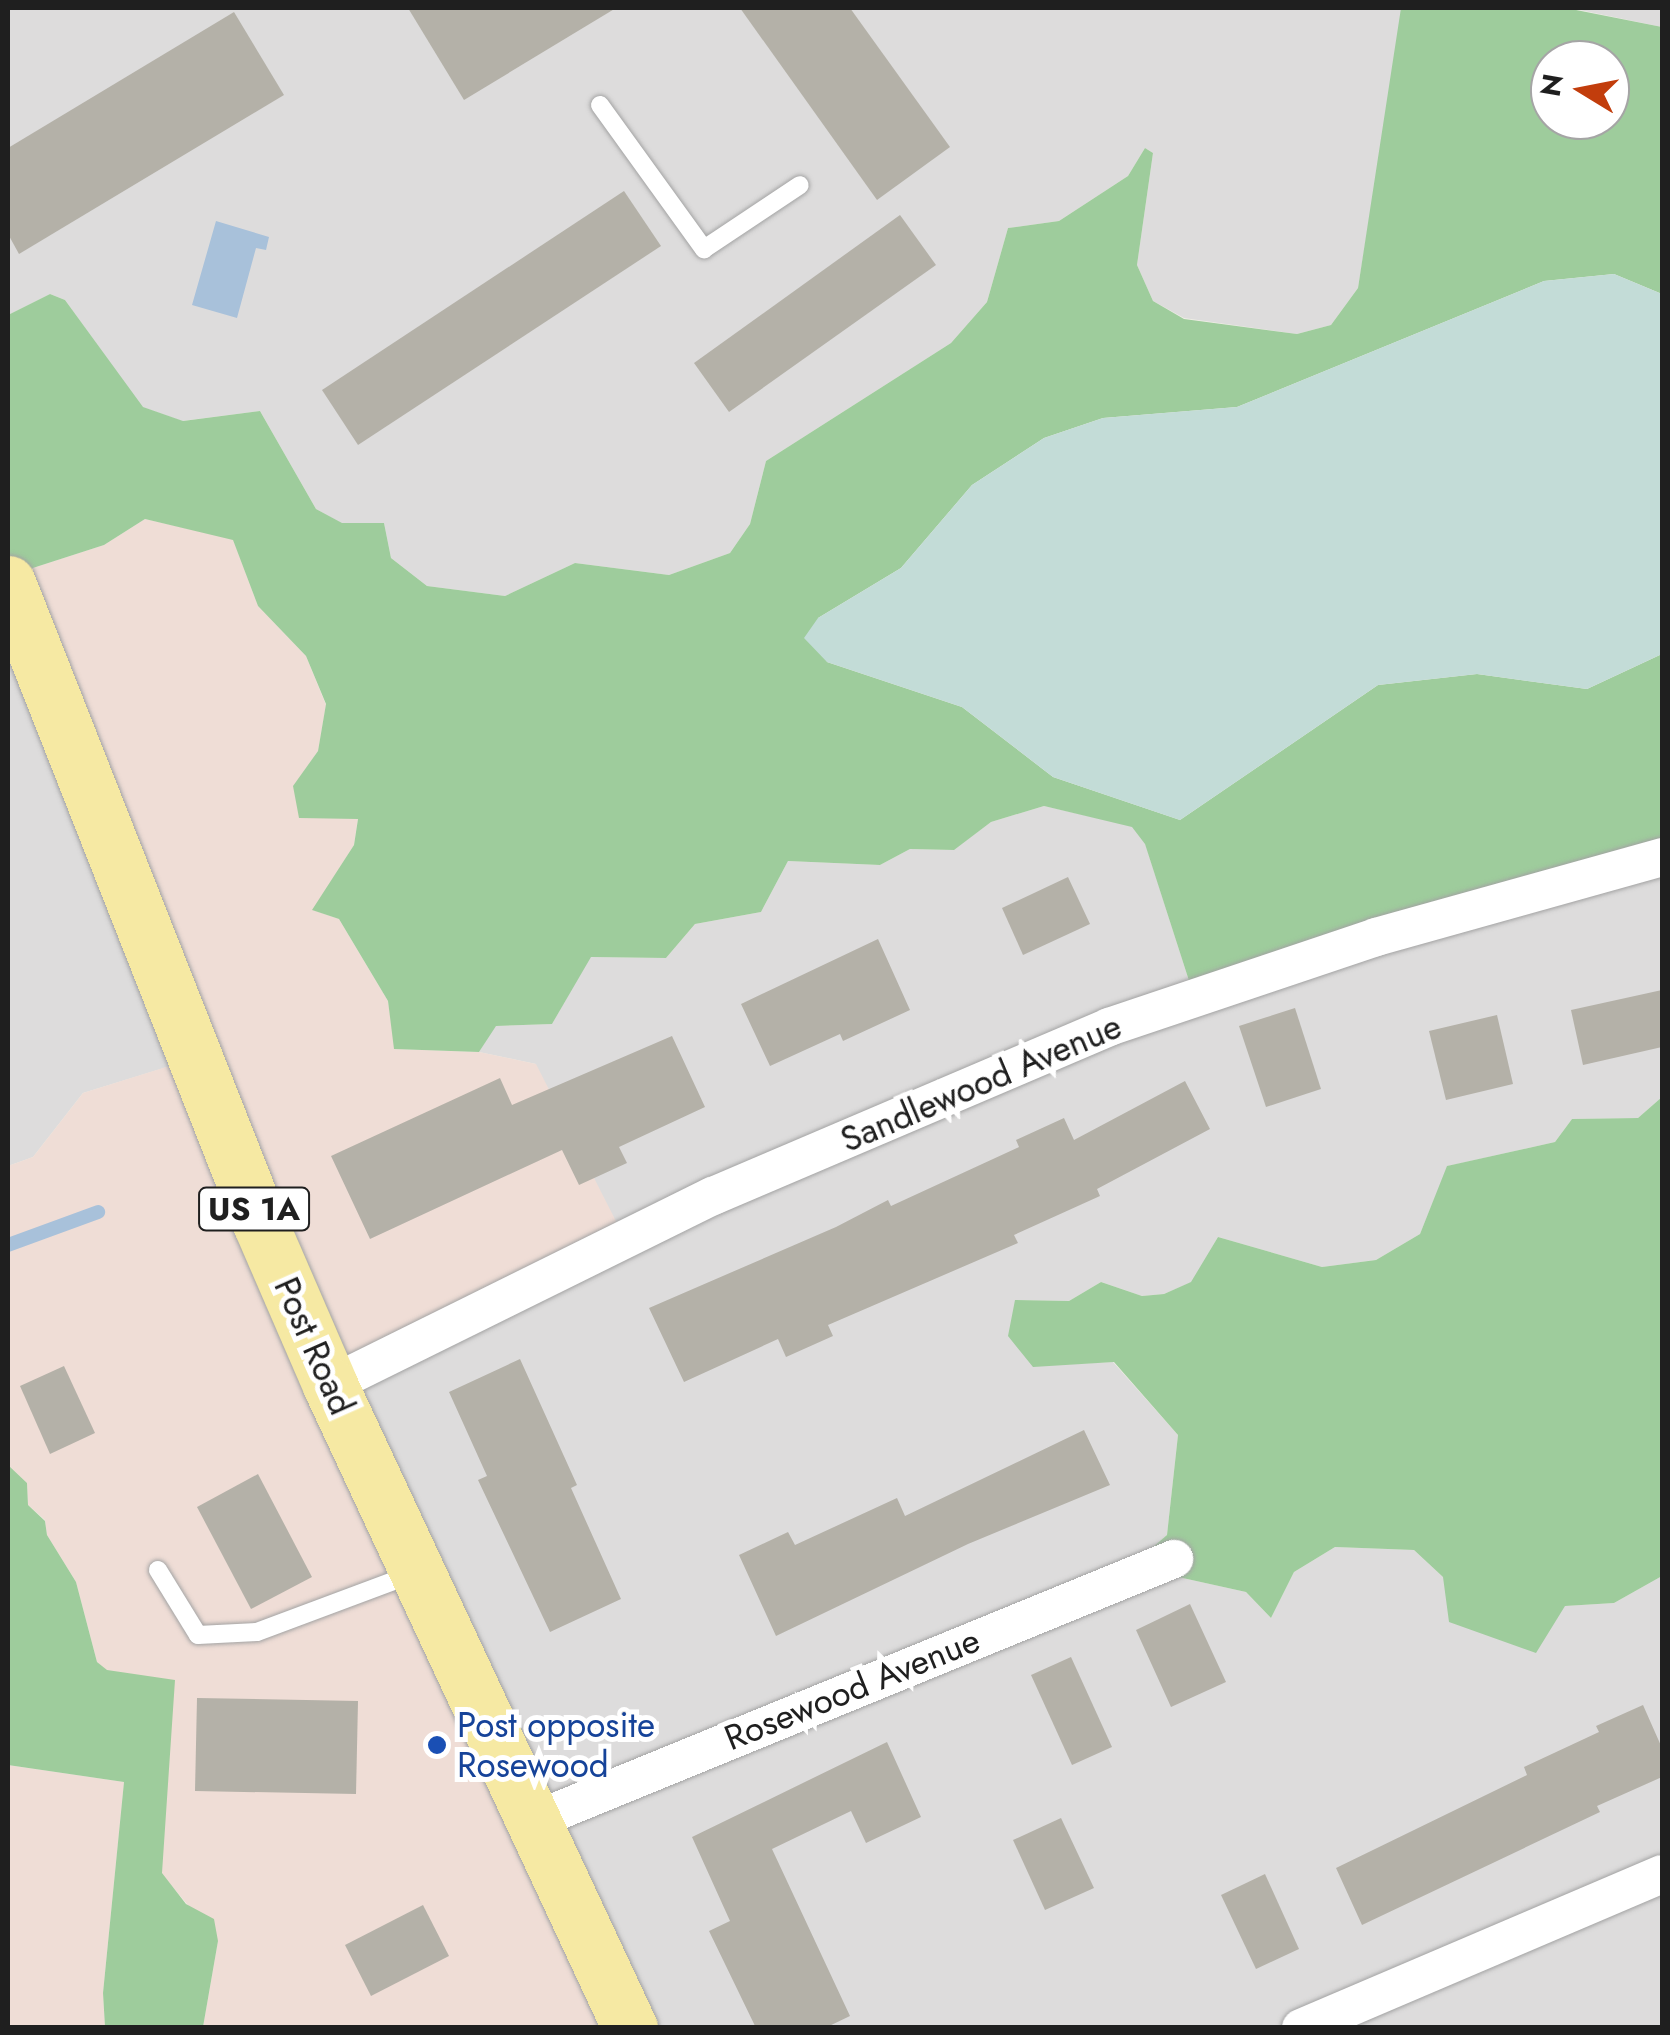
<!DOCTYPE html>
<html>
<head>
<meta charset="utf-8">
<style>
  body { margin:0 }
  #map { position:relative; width:1670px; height:2035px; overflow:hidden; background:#efeee5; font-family:Jost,sans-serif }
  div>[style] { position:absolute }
  .residential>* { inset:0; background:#dddcdc }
  .commercial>* { inset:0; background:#efddd6 }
  .forest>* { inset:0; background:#9ecc9c }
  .wetland>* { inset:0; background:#c3dcd7 }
  .water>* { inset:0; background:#a8c1da }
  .stream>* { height:14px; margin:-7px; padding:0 7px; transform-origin:7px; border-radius:7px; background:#a8c1da }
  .building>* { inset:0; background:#b4b1a8 }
  .roads { filter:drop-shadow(0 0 2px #a3a3a3) drop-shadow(0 0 2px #a3a3a3) }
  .lane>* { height:18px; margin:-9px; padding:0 9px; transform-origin:9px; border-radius:9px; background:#fff }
  .street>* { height:38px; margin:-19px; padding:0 19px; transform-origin:19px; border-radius:19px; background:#fff }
  .primary>* { height:55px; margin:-27.5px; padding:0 27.5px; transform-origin:27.5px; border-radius:27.5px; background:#f6e9a3 }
  .dots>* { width:28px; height:28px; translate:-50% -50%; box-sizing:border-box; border:5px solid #fff; border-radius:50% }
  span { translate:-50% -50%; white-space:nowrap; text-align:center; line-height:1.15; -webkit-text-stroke:10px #fff; paint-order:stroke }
  .shield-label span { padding:2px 8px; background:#fff; border:2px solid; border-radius:8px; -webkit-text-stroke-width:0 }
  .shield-label { font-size:32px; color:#1f1f1f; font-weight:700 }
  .street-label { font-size:35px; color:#1f1f1f }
  .transit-label { font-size:35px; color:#164399 }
  .left { translate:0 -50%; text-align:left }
  .frame { position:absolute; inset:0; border:10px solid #1f1f1f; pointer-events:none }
  .north { position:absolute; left:1530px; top:40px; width:100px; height:100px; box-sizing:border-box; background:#fff; border:2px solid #a5a5a5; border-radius:50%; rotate:280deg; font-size:28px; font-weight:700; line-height:40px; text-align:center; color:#1f1f1f }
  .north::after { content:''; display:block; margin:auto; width:35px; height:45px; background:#c23d0c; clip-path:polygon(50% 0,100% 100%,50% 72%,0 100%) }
</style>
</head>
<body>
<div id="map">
  <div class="residential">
    <div style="clip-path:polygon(8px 8px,1401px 8px,1402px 17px,1358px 288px,1331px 325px,1297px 334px,1184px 318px,1153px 301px,1137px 265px,1153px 153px,1145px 148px,1128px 176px,1059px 221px,1008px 228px,987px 302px,951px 343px,766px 461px,750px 524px,730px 553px,669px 575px,575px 563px,505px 596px,427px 586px,391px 558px,384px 523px,341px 523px,316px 509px,260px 411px,182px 421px,142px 407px,65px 300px,50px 294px,8px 315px)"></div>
    <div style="clip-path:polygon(1566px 8px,1662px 8px,1662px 27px,1570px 8px)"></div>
    <div style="clip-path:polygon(8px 593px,180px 1063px,83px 1093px,33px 1157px,8px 1166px)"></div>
    <div style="clip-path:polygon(1044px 806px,1132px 826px,1145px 843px,1192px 990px,1662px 856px,1662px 1097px,1638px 1118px,1572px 1119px,1555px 1142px,1448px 1166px,1420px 1234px,1376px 1260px,1322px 1267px,1218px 1237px,1192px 1282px,1164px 1294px,1142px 1296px,1101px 1282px,1069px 1301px,1016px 1300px,1033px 1366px,1113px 1362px,1178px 1435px,1167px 1535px,1140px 1559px,1151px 1571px,1246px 1592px,1271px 1618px,1294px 1572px,1335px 1547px,1414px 1550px,1443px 1577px,1565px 1606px,1614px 1603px,1662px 1576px,1662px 2027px,635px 2027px,326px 1378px,536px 1064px,479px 1052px,495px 1026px,552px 1024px,590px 957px,666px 958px,695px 924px,761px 912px,788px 861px,880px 865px,910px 849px,953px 850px,991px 822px)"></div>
  </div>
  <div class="commercial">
    <div style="clip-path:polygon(145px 519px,233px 539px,258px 606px,306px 656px,326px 705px,318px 751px,293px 787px,358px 818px,354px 845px,313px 910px,339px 919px,388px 1001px,395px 1049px,479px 1052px,536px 1064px,621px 1231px,326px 1378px,635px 2027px,203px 2027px,218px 1941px,161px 1873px,106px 1670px,97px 1662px,76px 1582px,47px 1535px,45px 1520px,28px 1505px,27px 1483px,8px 1465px,8px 1166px,33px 1157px,83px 1093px,179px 1063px,8px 576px,104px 545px)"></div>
    <div style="clip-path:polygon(8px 1765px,124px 1782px,103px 1993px,105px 2027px,8px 2028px)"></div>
  </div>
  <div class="forest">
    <div style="clip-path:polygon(evenodd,1401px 8px,1566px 8px,1662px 27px,1662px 294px,1614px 274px,1544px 281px,1237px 407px,1103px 418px,1044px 438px,972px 485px,901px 568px,818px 618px,827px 662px,962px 707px,1053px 777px,1180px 820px,1378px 685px,1477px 674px,1587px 689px,1662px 654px,1662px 856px,1192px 990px,1145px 844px,1132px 827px,1044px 806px,991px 822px,954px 850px,910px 849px,880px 865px,788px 861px,761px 912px,695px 924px,666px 958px,591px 957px,552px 1024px,496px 1026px,479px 1052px,394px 1049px,388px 1001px,339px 919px,312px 910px,354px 845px,358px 819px,299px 818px,293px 786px,318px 751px,326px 704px,306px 656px,258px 606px,233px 540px,145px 519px,104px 545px,8px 576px,8px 315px,50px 294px,65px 300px,143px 407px,183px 421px,260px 411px,316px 509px,342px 523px,384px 523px,391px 558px,427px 586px,505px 596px,575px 563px,669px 575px,730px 553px,750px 524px,766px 461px,951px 343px,987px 302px,1008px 228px,1059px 221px,1128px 176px,1145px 148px,1153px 153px,1137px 265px,1153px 301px,1184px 319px,1297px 334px,1331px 325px,1358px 288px,1401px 8px,1550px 60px,1610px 60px,1610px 120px,1550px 120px,1550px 60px)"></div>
    <div style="clip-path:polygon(1662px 1097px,1662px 1576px,1614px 1603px,1565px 1606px,1536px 1653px,1449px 1622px,1443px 1577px,1414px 1550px,1335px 1547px,1294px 1572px,1271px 1618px,1246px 1592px,1151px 1571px,1139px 1559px,1167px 1535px,1178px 1435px,1114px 1362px,1033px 1367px,1008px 1336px,1015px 1300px,1069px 1301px,1101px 1282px,1142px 1296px,1164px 1294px,1191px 1282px,1218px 1237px,1322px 1267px,1376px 1260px,1420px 1234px,1447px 1166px,1555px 1142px,1572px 1119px,1638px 1118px)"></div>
    <div style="clip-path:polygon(8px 1465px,27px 1483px,28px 1505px,45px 1521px,47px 1535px,76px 1582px,97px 1662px,107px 1670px,175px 1680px,162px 1873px,186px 1904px,214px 1919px,218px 1941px,203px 2027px,105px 2027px,103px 1993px,124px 1782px,8px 1765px)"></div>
  </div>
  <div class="wetland">
    <div style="clip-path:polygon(1614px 274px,1662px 294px,1662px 654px,1587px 689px,1477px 674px,1378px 685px,1180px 820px,1053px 777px,962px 707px,827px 662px,804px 638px,818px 618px,901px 568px,972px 485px,1044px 438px,1103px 418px,1237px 407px,1544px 281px)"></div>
  </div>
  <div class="water">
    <div style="clip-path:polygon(216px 221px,269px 237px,266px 250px,256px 248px,237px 318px,192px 305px)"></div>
  </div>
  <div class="stream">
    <div style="left:8px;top:1245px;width:96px;rotate:-20.1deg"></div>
  </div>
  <div class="building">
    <div style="clip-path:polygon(408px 8px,616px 8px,464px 100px)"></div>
    <div style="clip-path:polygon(740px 8px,850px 8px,950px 147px,877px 200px)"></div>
    <div style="clip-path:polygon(234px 12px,284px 95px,19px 254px,8px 234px,8px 148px)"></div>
    <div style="clip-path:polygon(624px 191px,661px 246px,358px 445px,322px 390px)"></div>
    <div style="clip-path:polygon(900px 215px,936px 265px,729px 412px,694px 363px)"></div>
    <div style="clip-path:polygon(1068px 877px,1090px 924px,1023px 955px,1002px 908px)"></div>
    <div style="clip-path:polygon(878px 939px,910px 1010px,843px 1041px,840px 1034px,770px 1066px,741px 1004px)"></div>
    <div style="clip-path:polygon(1662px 990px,1662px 1047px,1583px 1065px,1571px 1010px)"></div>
    <div style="clip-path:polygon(1295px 1008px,1321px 1089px,1266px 1107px,1239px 1026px)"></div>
    <div style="clip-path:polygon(1497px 1015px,1513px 1084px,1446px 1100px,1429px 1031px)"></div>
    <div style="clip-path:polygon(672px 1036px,705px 1107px,619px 1147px,627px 1163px,579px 1185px,562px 1150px,370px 1239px,331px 1156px,500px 1078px,512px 1105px)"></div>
    <div style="clip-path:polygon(1185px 1081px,1210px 1129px,1097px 1189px,1100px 1196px,1014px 1235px,1018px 1243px,828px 1325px,833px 1336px,786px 1357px,778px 1339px,684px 1382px,649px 1308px,836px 1227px,888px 1200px,891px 1206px,1019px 1147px,1016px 1140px,1064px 1118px,1074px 1140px)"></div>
    <div style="clip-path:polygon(520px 1359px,577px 1485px,571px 1488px,621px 1599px,550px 1632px,478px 1480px,487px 1476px,449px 1392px)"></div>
    <div style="clip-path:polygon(64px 1366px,95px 1433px,50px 1454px,20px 1386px)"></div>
    <div style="clip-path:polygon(1084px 1430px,1110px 1485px,968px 1544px,776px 1636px,739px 1555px,788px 1532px,795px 1545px,897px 1498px,905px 1516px)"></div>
    <div style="clip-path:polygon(258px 1474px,312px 1577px,251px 1609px,197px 1507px)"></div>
    <div style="clip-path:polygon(1190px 1604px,1226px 1682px,1171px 1707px,1136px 1630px)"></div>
    <div style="clip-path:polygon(1071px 1657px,1112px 1747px,1072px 1765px,1031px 1675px)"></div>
    <div style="clip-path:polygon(197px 1698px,358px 1701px,356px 1794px,195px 1791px)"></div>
    <div style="clip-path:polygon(1643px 1705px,1662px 1748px,1662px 1777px,1597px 1806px,1600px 1812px,1362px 1925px,1336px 1868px,1527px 1775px,1524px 1767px,1599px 1732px,1596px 1726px)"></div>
    <div style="clip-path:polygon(887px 1742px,921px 1817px,866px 1843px,851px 1811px,772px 1849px,850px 2016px,825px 2028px,756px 2028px,709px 1931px,730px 1921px,692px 1837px)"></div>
    <div style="clip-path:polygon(1061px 1818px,1094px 1888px,1045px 1910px,1013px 1840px)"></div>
    <div style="clip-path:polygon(1265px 1874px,1299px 1949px,1256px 1969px,1221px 1895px)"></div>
    <div style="clip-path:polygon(423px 1905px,449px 1956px,371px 1996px,345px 1945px)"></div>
  </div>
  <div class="roads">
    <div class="lane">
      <div style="left:600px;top:105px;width:178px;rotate:54.2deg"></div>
      <div style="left:704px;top:249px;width:115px;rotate:-33.7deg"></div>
      <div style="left:158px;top:1570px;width:76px;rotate:58.4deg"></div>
      <div style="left:198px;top:1635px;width:59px;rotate:-2.9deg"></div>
      <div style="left:257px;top:1632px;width:165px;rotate:-20.5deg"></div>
    </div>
    <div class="street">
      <div style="left:330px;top:1385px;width:427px;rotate:-26.3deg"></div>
      <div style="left:713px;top:1196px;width:431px;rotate:-23.1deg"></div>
      <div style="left:1109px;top:1027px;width:282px;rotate:-18.6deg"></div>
      <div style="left:1376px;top:937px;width:297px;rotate:-15.6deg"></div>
      <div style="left:531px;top:1822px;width:695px;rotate:-22.25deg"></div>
      <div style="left:1301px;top:2028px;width:392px;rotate:-23.1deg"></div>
    </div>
    <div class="primary">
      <div style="left:8px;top:583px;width:688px;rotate:68.51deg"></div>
      <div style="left:260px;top:1223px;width:176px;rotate:66.6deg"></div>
      <div style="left:330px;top:1385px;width:710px;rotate:64.99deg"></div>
    </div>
  </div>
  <div class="dots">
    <div style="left:437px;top:1745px;background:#1a4fb4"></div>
  </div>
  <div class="shield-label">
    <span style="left:254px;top:1209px">US 1A</span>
  </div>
  <div class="street-label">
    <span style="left:981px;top:1083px;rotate:-23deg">Sandlewood Avenue</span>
    <span style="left:314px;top:1346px;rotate:66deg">Post Road</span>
    <span style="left:852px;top:1689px;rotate:-22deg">Rosewood Avenue</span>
  </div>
  <div class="transit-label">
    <span class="left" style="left:457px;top:1745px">Post opposite<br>Rosewood</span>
  </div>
  <div class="frame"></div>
  <div class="north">N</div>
</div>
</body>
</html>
